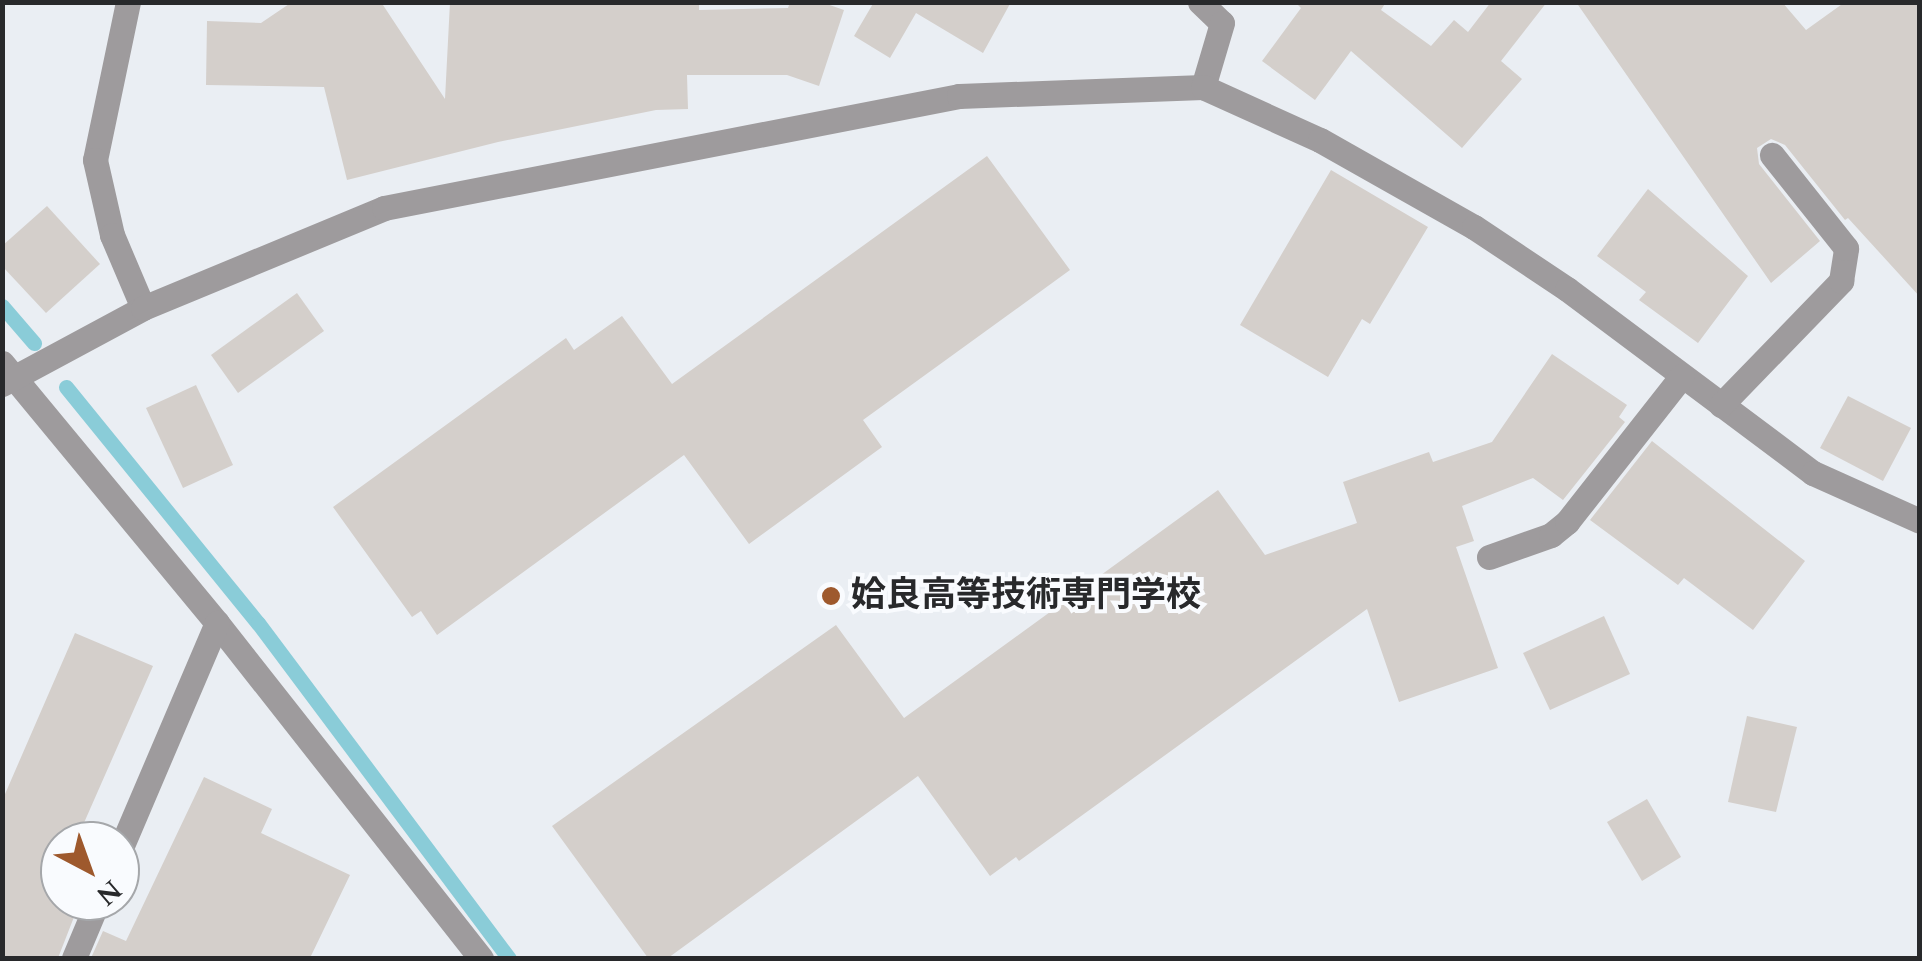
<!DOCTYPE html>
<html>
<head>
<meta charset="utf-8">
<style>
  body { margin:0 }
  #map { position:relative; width:1922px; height:961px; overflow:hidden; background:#eaeef3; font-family:Spectral,"Noto Sans JP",serif }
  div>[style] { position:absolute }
  .stream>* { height:15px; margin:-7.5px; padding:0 7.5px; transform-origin:7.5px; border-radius:7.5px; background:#8accd8 }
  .building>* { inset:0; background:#d4cfcb }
  .minor>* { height:25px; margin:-12.5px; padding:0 12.5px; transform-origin:12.5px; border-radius:12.5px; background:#9e9b9d }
  .dots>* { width:28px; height:28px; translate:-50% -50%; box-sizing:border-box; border:5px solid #f9fbfe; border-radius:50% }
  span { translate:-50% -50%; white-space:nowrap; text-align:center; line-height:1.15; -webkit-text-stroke:8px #f9fbfe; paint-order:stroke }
  .poi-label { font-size:35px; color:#28292b; font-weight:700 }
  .left { translate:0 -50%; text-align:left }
  .frame { position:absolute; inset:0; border:5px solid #28292b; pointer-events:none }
  .north { position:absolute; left:40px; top:821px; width:100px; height:100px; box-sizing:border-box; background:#f9fbfe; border:2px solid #a5a7aa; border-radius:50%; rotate:139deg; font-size:28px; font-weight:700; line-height:40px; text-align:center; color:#28292b }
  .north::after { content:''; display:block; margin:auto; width:35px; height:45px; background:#9e592d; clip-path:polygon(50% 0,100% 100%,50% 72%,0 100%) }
</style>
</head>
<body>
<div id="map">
  <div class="stream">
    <div style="left:2px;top:306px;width:49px;rotate:49.1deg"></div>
    <div style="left:66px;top:387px;width:304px;rotate:50.9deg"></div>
    <div style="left:258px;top:623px;width:419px;rotate:53.2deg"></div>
  </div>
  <div class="building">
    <div style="clip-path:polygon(292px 2px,381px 2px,445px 99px,450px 2px,699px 2px,699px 10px,788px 8px,790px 2px,821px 2px,844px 10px,819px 86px,787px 75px,687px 75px,688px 109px,656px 110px,498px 142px,347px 180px,324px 87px,206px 85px,207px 21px,261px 23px)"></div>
    <div style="clip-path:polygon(874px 2px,1011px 2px,983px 53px,916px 13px,890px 58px,854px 36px)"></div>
    <div style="clip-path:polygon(1295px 2px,1386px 2px,1381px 10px,1431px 46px,1454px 20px,1468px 32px,1491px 2px,1547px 2px,1501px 61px,1522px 79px,1462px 148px,1351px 51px,1315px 100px,1262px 61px,1301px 8px)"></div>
    <div style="clip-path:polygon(1576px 2px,1782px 2px,1806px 30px,1845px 2px,1920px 2px,1920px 297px,1848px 218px,1845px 220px,1785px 145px,1771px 139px,1757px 148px,1759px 164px,1820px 241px,1771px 283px)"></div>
    <div style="clip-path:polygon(987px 156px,1070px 270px,863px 420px,882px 447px,749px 544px,684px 455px,437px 635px,421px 611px,412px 617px,333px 507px,566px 338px,574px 350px,622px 316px,672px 384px)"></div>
    <div style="clip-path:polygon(1331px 170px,1428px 227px,1370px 324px,1362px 319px,1328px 377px,1240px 325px)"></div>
    <div style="clip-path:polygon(1648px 189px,1748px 276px,1698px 343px,1639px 300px,1646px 292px,1597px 256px)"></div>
    <div style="clip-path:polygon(47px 206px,100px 264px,46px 313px,2px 266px,2px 246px)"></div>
    <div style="clip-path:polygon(297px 293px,324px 331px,238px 393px,211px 355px)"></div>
    <div style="clip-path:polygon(1552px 354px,1627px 405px,1619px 417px,1625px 422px,1563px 500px,1533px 478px,1462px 506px,1474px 541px,1456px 547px,1498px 668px,1399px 702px,1367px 609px,1019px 861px,1016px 857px,990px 876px,918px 776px,668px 958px,648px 958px,552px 826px,836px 625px,904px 718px,1218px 490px,1265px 555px,1357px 523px,1343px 482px,1429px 452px,1433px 462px,1492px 442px)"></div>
    <div style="clip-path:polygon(196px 385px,233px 465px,183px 488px,146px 408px)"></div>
    <div style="clip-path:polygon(1848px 396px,1911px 428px,1883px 481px,1820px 448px)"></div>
    <div style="clip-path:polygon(1652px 441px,1805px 561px,1753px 630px,1684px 578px,1678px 585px,1590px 520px)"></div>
    <div style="clip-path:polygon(1604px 616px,1630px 674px,1550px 710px,1523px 653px)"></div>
    <div style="clip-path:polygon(75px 633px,153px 666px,76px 841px,60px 841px,60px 910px,74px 917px,58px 958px,2px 958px,2px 801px)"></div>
    <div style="clip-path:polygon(1747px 716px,1797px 727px,1776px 812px,1728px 802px)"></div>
    <div style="clip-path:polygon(204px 777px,272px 809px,261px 833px,350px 875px,310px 958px,91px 958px,103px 931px,126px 941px)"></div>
    <div style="clip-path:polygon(1647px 799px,1681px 857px,1642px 881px,1607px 822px)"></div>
  </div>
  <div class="minor">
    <div style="left:128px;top:2px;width:161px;rotate:101.8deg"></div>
    <div style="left:95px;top:160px;width:77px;rotate:77.2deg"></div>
    <div style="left:112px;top:235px;width:79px;rotate:67deg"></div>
    <div style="left:1200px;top:2px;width:30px;rotate:44deg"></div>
    <div style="left:1222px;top:23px;width:67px;rotate:106.5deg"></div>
    <div style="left:2px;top:363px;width:337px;rotate:50.4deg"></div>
    <div style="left:217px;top:623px;width:427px;rotate:51.8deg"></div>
    <div style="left:2px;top:384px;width:160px;rotate:-28.3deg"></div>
    <div style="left:143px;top:308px;width:261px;rotate:-22.5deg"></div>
    <div style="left:384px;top:208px;width:586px;rotate:-11.02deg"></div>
    <div style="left:959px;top:96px;width:244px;rotate:-2.1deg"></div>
    <div style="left:1203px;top:87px;width:128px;rotate:24.4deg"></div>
    <div style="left:1320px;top:140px;width:177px;rotate:29.5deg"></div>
    <div style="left:1474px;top:227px;width:112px;rotate:33.7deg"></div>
    <div style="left:1567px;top:289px;width:307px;rotate:36.8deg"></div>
    <div style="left:1813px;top:473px;width:117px;rotate:24.2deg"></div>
    <div style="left:1721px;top:405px;width:173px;rotate:-45.9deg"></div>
    <div style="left:1841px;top:281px;width:33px;rotate:-81deg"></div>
    <div style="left:1846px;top:248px;width:119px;rotate:-128.5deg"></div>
    <div style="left:1489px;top:557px;width:66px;rotate:-19.5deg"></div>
    <div style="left:1551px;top:535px;width:21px;rotate:-39deg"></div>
    <div style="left:1567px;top:522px;width:186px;rotate:-51.8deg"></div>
    <div style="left:120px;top:850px;width:247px;rotate:-66.9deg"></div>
    <div style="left:74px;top:958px;width:62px;rotate:-67.2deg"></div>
  </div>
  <div class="dots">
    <div style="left:831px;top:596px;background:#9e592d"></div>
  </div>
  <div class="poi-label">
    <span class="left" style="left:851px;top:596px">姶良高等技術専門学校</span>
  </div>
  <div class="frame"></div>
  <div class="north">N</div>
</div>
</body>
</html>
